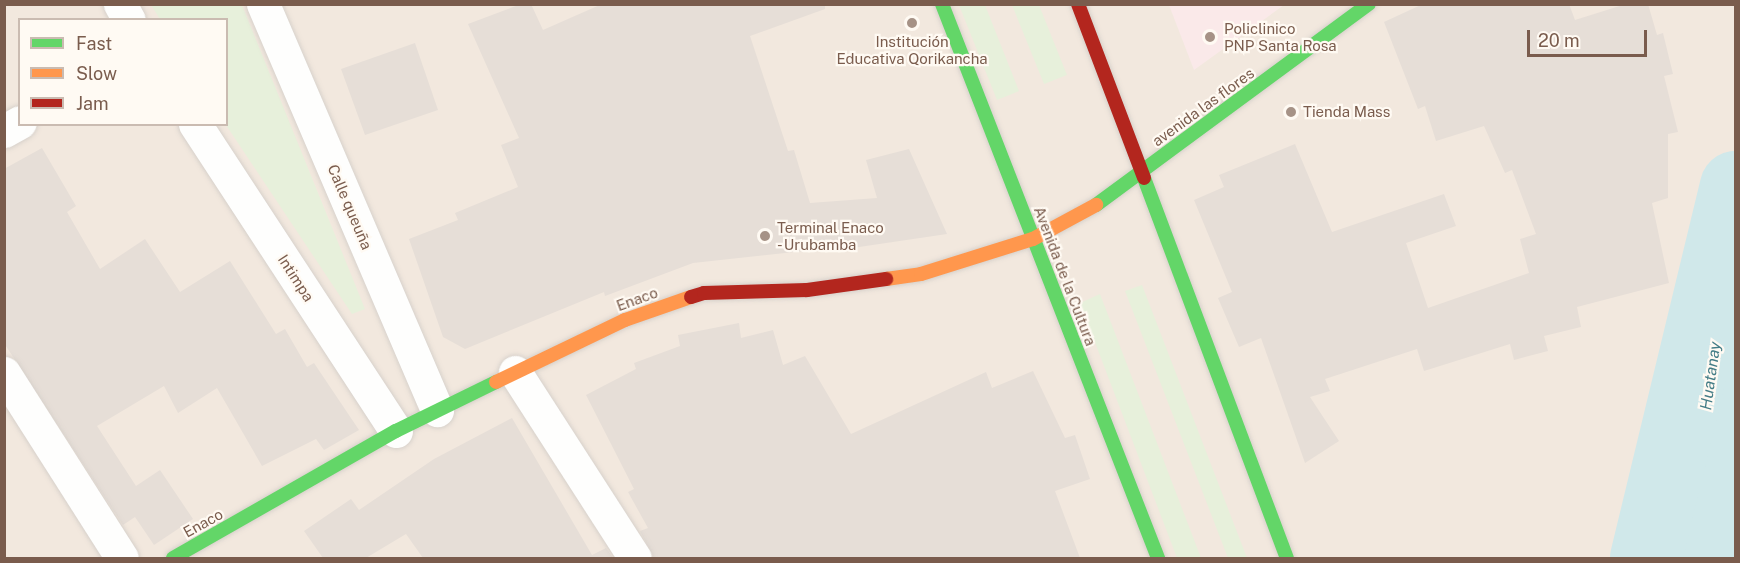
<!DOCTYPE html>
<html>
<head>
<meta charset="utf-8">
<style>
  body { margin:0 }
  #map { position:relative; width:1740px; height:563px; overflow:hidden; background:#f9f5f0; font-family:"Public Sans",sans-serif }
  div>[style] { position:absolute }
  .residential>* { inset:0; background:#f2e8de }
  .medical>* { inset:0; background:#fae9e9 }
  .green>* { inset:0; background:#e7f0db }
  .water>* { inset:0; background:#d0e8ea }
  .river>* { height:72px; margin:-36px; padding:0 36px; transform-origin:36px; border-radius:36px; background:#d0e8ea }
  .building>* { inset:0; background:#e6ded7 }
  .roads { filter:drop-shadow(0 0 2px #d7d1cb) drop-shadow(0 0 2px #d7d1cb) }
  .street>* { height:33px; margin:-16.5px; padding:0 16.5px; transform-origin:16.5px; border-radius:16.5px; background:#fefefd }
  .fast>* { height:14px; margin:-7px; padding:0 7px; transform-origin:7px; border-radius:7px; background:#63d668 }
  .slow>* { height:14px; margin:-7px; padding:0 7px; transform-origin:7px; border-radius:7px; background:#ff974d }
  .jam>* { height:14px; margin:-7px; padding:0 7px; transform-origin:7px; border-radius:7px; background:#b3261e }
  .dots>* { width:16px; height:16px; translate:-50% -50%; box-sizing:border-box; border:3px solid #fffaf3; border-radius:50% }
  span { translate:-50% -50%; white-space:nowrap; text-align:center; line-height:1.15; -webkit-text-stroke:4.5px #fffaf3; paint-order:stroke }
  .poi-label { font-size:15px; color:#7a5c4d }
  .left { translate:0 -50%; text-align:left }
  .street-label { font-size:15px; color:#7a5c4d }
  .water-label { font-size:16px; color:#437c86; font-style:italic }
  .frame { position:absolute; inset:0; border:6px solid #7a5c4d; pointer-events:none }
  .legend { position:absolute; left:18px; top:18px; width:210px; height:108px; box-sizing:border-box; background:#fffaf3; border:2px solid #cabbb1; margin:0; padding:8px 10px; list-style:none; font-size:18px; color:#7a5c4d }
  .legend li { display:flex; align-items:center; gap:12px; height:30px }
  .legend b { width:30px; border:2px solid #cabbb1 }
  .scale { position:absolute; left:1527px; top:30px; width:120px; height:27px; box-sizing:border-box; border:3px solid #7a5c4d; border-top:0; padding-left:8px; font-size:18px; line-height:21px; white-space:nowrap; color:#7a5c4d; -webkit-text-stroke:4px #fffaf3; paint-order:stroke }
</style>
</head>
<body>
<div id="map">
  <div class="residential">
    <div style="clip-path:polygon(evenodd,5px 5px,1735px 5px,1735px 558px,5px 558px,5px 5px,20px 20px,226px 20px,226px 124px,20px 124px,20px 20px)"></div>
  </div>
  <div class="medical">
    <div style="clip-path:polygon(1169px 5px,1284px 5px,1194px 70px)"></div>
  </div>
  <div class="green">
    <div style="clip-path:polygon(151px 5px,242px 5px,365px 309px,352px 314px,226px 125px,226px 20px,160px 19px)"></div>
    <div style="clip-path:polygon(959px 5px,985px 5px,1019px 91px,997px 100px)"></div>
    <div style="clip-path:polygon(1012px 5px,1039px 5px,1067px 75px,1044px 84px)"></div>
    <div style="clip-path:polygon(1142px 285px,1247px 558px,1228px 558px,1125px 291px)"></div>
    <div style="clip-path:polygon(1100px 294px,1201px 558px,1177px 558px,1080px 303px)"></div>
  </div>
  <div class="water">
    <div style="clip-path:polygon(1735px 187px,1735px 558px,1646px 558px)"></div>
  </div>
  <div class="river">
    <div style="left:1646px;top:558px;width:382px;rotate:-76.4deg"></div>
  </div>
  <div class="building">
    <div style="clip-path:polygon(521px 4px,531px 4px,543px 30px,602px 4px,825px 4px,825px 9px,750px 36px,788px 151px,794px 150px,810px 203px,877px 198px,866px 160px,909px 149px,947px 234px,832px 251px,831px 248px,693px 263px,605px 296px,604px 292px,465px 349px,443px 337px,409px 239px,458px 220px,455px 213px,518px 187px,501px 145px,519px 138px,468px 24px)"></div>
    <div style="clip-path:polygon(1423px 4px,1569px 4px,1575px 20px,1626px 4px,1648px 4px,1657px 35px,1663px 33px,1673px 74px,1664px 76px,1678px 132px,1668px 134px,1668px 198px,1652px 203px,1669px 283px,1577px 307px,1581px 327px,1544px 336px,1548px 351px,1514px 360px,1510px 344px,1424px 371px,1417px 349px,1325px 379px,1330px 391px,1310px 397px,1339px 441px,1305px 463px,1261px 338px,1239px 347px,1218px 298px,1232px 292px,1194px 200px,1224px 187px,1219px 175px,1295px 144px,1332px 232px,1444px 194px,1456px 226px,1406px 243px,1428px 308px,1529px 273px,1520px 239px,1536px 234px,1512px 170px,1505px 173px,1484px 126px,1436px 141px,1425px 106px,1418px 109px,1384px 22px)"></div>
    <div style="clip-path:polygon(415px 43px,438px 110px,365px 135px,341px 69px)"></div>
    <div style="clip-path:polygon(42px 148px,76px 206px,67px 212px,100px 269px,145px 239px,180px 292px,230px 261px,276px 334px,285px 329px,307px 367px,314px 363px,359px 430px,324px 450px,316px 439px,262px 466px,217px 388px,178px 413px,164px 386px,97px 426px,136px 486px,160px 470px,193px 519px,154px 545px,135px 517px,123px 525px,4px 343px,4px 169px)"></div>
    <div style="clip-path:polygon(739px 323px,741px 338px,773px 330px,783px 365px,805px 356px,851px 434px,986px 372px,992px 388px,1033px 371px,1065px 438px,1075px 435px,1090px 479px,1055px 491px,1080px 558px,654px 558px,640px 531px,648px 528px,628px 492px,634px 489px,586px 395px,636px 369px,634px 363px,680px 346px,678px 335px)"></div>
    <div style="clip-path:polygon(512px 418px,592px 555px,606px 548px,613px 558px,423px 558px,406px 534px,366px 558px,323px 558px,304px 531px,351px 499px,359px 510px,434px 459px)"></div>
  </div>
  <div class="roads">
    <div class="street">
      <div style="left:120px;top:4px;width:18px;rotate:61deg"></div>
      <div style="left:263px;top:4px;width:442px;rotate:66.8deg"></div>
      <div style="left:195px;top:124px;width:367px;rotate:56.8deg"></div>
      <div style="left:4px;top:131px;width:18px;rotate:-29deg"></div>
      <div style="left:515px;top:372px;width:221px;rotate:57.2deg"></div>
      <div style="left:4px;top:373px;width:219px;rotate:57.5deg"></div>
    </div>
    <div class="fast">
      <div style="left:942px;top:4px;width:595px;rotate:68.7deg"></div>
      <div style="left:1144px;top:178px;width:406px;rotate:69.4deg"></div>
      <div style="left:1096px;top:205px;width:339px;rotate:-36.4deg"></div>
      <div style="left:173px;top:558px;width:257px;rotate:-29.7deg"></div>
      <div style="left:396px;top:431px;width:111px;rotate:-26.1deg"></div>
    </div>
    <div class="slow">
      <div style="left:886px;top:279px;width:35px;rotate:-8deg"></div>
      <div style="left:921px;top:274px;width:117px;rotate:-17.4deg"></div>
      <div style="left:1033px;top:239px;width:72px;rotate:-28.4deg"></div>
      <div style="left:496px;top:382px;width:143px;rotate:-25.7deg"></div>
      <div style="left:625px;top:320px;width:70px;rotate:-19.2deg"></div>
    </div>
    <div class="jam">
      <div style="left:1078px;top:4px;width:186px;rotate:69.2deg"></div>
      <div style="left:691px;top:297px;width:14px;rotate:-17deg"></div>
      <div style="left:704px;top:293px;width:103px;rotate:-1.7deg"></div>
      <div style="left:807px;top:290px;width:80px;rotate:-7.9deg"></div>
    </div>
  </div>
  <div class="dots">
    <div style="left:912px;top:23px;background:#a69286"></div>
    <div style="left:1210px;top:37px;background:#a69286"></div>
    <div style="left:1291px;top:112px;background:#a69286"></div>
    <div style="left:765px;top:236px;background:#a69286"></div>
  </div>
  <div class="poi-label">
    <span class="left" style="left:1224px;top:37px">Policlinico<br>PNP Santa Rosa</span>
    <span style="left:912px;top:50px">Institución<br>Educativa Qorikancha</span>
    <span class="left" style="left:1303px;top:112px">Tienda Mass</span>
    <span class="left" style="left:777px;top:236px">Terminal Enaco<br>- Urubamba</span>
  </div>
  <div class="street-label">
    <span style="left:1203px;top:107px;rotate:-36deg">avenida las flores</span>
    <span style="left:350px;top:207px;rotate:67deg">Calle queuña</span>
    <span style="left:1065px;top:276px;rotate:69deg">Avenida de la Cultura</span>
    <span style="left:296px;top:278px;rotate:57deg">Intimpa</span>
    <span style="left:637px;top:299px;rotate:-20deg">Enaco</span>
    <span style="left:203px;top:523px;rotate:-29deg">Enaco</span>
  </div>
  <div class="water-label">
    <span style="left:1711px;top:376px;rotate:-82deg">Huatanay</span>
  </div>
  <div class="frame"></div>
  <ul class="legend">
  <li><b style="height:8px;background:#63d668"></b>Fast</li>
  <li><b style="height:8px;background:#ff974d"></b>Slow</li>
  <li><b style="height:8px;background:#b3261e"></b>Jam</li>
  </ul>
  <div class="scale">20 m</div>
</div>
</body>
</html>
